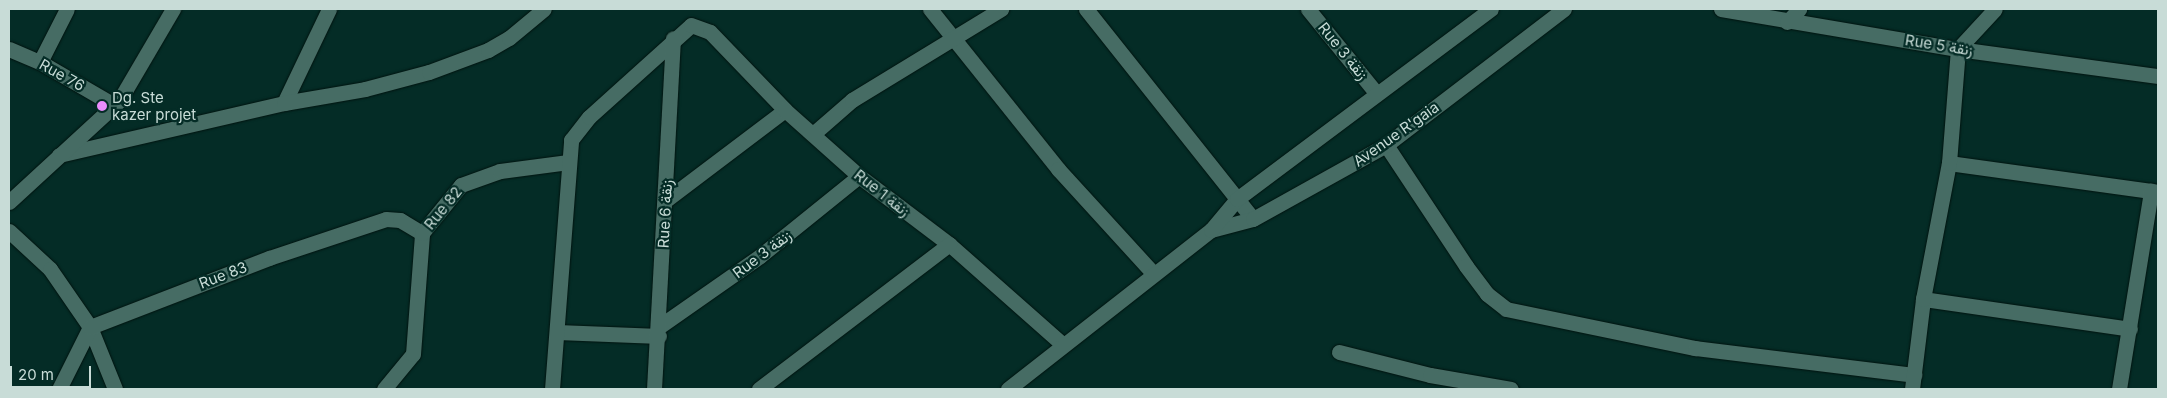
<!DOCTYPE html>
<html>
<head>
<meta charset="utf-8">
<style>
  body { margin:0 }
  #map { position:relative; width:2167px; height:398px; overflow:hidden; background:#042c26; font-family:Inter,Vazirmatn,sans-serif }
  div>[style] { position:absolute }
  .roads { filter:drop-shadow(0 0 1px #00130f) drop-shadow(0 0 1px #00130f) }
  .street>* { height:15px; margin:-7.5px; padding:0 7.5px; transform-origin:7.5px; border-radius:7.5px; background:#466c64 }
  .secondary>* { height:15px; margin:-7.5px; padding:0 7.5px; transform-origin:7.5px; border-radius:7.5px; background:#466c64 }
  .dots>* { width:14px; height:14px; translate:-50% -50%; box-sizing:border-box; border:2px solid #042c26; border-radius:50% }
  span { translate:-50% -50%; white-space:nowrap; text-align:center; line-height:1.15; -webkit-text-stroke:4.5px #042c26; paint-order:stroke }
  .street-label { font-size:15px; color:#c8dcd7 }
  .poi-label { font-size:15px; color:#c8dcd7 }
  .left { translate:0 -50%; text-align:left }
  .frame { position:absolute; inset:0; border:10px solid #c8dcd7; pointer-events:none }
  .scale { position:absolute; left:10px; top:366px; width:81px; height:22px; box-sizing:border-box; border:2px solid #c8dcd7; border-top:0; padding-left:6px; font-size:15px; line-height:18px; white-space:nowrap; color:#c8dcd7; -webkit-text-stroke:4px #042c26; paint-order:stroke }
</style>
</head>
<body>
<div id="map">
  <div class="roads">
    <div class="street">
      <div style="left:930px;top:9px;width:205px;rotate:51.3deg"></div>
      <div style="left:1058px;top:169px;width:142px;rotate:47.6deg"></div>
      <div style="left:1086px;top:9px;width:268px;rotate:51.5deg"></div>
      <div style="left:1308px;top:9px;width:109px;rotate:50.9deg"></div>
      <div style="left:1721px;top:9px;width:240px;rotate:9.6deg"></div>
      <div style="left:1958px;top:49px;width:202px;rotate:7.7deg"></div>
      <div style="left:1787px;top:22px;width:18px;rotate:-47deg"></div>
      <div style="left:9px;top:49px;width:34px;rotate:23deg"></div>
      <div style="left:40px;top:62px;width:86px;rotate:30.2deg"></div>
      <div style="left:1958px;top:49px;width:54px;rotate:-47.2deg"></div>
      <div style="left:40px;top:62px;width:59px;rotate:-63deg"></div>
      <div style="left:284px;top:103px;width:104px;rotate:-64.4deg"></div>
      <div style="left:813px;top:134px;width:52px;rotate:-41.1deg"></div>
      <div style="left:852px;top:100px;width:175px;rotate:-31.4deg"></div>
      <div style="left:1386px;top:145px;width:145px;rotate:56.5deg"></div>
      <div style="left:1466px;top:266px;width:35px;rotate:53deg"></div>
      <div style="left:1487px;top:294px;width:24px;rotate:38deg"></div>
      <div style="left:1506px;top:309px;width:193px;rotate:11.7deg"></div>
      <div style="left:1695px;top:348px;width:221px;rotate:7deg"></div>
      <div style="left:59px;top:155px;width:231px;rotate:-13deg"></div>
      <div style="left:284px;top:103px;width:82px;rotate:-9.8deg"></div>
      <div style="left:365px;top:89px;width:66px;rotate:-14.9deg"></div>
      <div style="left:429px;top:72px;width:63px;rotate:-20.4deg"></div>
      <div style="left:488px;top:50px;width:24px;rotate:-30deg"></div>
      <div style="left:509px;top:38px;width:45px;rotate:-39.6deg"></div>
      <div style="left:1949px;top:163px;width:211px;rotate:7.9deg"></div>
      <div style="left:666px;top:200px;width:149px;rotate:-37.1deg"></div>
      <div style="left:9px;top:202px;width:149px;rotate:-42.6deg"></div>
      <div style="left:119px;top:101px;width:107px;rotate:-59.6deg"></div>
      <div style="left:9px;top:231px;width:56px;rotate:42.8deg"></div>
      <div style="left:50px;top:269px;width:70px;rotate:55.4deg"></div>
      <div style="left:90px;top:327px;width:67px;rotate:68deg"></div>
      <div style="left:1923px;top:299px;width:209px;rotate:8.2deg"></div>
      <div style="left:660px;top:326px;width:122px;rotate:-35deg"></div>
      <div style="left:760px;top:256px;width:127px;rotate:-38.9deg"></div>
      <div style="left:558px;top:332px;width:101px;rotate:2.3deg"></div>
      <div style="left:1339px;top:352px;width:94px;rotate:14.2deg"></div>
      <div style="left:1430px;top:375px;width:82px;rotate:9.8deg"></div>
      <div style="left:59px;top:389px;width:69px;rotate:-63.4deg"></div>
      <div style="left:90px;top:327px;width:192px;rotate:-21.1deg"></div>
      <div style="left:269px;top:258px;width:123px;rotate:-18.4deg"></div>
      <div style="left:386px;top:219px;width:14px;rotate:4deg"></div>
      <div style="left:400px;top:220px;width:26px;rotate:31deg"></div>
      <div style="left:384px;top:389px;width:45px;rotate:-50.4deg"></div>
      <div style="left:413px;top:354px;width:121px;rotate:-85.7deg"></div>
      <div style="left:422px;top:233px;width:62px;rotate:-50.9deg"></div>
      <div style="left:461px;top:185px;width:41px;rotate:-19.7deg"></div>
      <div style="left:500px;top:171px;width:69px;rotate:-7.5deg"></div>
      <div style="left:552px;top:389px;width:250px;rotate:-85.6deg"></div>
      <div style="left:571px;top:140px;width:29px;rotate:-52deg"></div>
      <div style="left:589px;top:117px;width:137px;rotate:-42deg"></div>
      <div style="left:691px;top:25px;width:20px;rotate:20deg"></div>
      <div style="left:710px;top:32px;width:108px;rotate:46.1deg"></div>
      <div style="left:785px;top:110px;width:99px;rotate:41.7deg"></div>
      <div style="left:859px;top:176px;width:113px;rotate:37.1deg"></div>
      <div style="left:949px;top:244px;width:152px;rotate:41.5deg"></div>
      <div style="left:654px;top:389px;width:351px;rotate:-86.9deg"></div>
      <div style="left:759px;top:389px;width:239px;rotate:-37.3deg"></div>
      <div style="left:1912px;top:389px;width:91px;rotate:-83deg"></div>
      <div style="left:1923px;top:299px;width:138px;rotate:-79.2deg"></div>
      <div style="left:1949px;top:163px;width:114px;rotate:-85.5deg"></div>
      <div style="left:2119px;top:389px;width:201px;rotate:-80.8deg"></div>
    </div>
    <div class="secondary">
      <div style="left:1211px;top:230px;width:43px;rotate:-14.7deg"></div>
      <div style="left:1253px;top:219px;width:152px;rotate:-29.1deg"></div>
      <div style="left:1386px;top:145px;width:224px;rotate:-37.4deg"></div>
      <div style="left:1008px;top:389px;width:258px;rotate:-38.1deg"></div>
      <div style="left:1211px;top:230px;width:40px;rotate:-50deg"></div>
      <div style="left:1237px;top:199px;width:317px;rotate:-36.8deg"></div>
    </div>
  </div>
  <div class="dots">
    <div style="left:102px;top:106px;background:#eb8dfc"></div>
  </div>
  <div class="street-label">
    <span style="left:1939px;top:45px;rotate:9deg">Rue 5 زنقة</span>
    <span style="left:1343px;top:51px;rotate:51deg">Rue 3 زنقة</span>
    <span style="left:62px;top:75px;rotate:29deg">Rue 76</span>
    <span style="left:1396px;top:134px;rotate:-35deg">Avenue R'gaia</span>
    <span style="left:882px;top:193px;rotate:38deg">Rue 1 زنقة</span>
    <span style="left:443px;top:208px;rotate:-51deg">Rue 82</span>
    <span style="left:665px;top:214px;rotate:-87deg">Rue 6 زنقة</span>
    <span style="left:762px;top:254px;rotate:-37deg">Rue 3 زنقة</span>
    <span style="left:223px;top:275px;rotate:-21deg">Rue 83</span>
  </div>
  <div class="poi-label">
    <span class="left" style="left:112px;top:106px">Dg. Ste<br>kazer projet</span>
  </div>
  <div class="frame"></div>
  <div class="scale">20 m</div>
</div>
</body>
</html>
